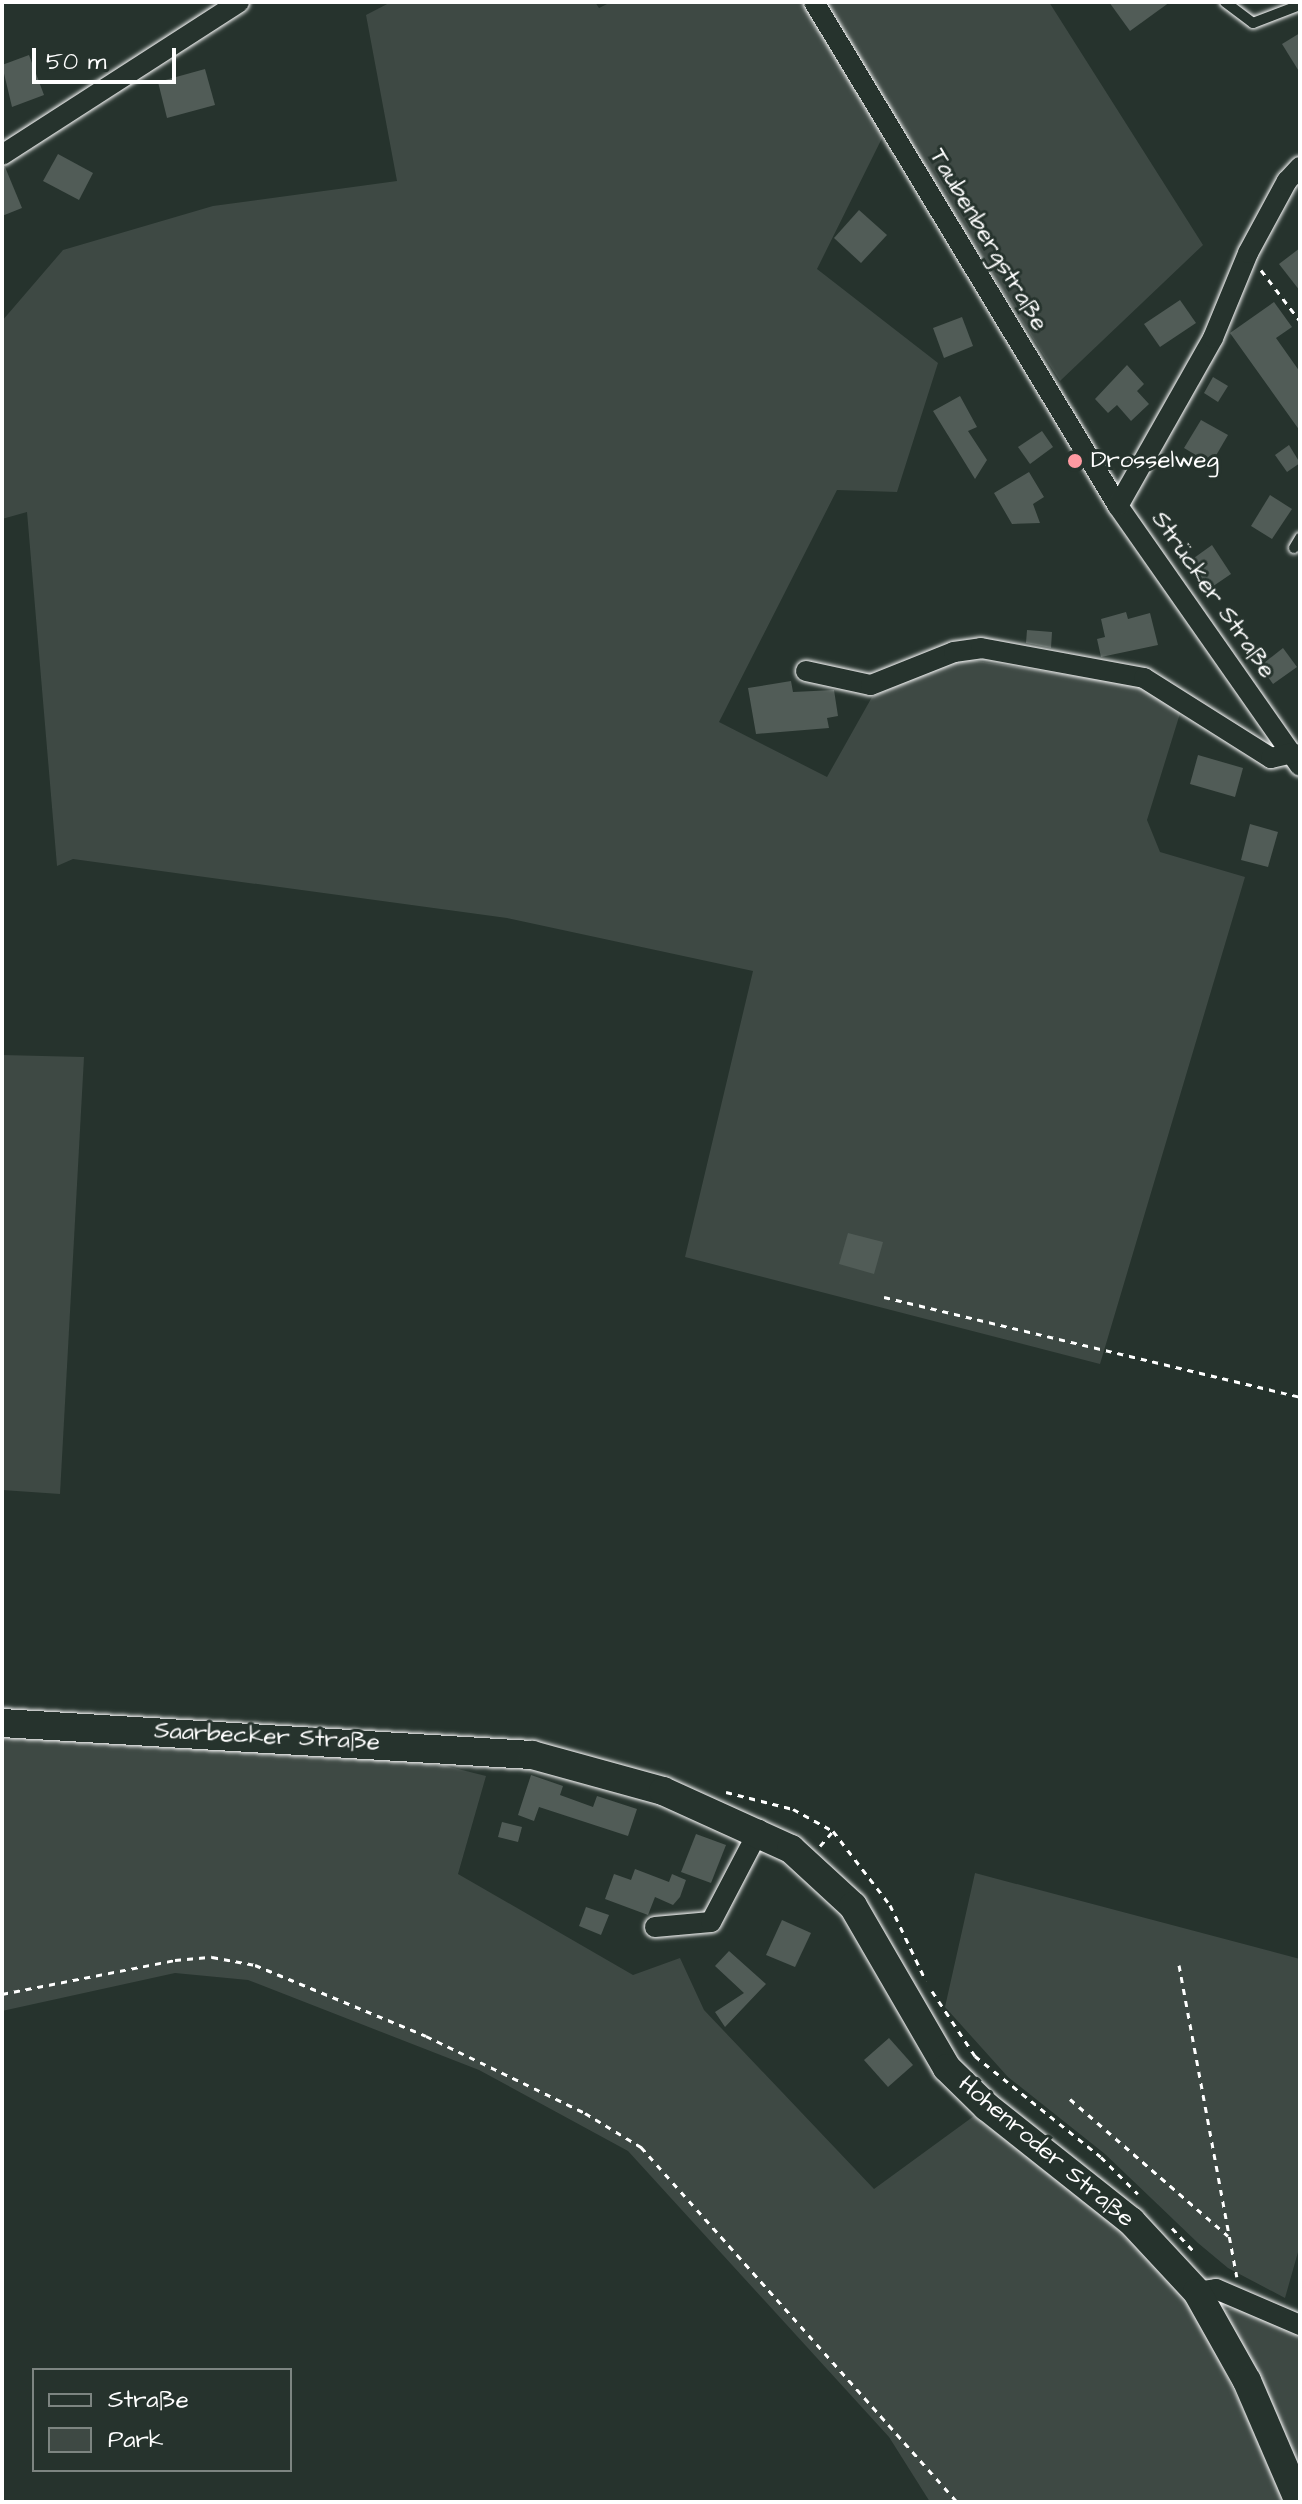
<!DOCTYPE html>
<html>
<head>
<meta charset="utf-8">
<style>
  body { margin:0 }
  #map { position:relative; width:1302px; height:2504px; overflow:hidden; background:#26332d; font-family:"Architects Daughter",sans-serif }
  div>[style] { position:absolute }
  .green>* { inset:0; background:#3e4944 }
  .building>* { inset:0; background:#515c57 }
  .path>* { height:3px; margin-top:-1.5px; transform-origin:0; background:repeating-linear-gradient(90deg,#fff 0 6px,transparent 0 12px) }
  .roads { filter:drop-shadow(0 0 2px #fff) drop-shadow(0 0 2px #fff) }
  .service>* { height:10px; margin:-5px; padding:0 5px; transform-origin:5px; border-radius:5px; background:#26332d }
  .minor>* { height:20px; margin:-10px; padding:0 10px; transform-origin:10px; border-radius:10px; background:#26332d }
  .secondary>* { height:28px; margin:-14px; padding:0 14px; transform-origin:14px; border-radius:14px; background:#26332d }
  .dots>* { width:22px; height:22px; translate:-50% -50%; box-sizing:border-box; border:4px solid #26332d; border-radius:50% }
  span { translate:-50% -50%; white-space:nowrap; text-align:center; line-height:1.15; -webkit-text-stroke:6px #26332d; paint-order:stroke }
  .street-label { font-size:24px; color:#fff }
  .poi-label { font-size:24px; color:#fff }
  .left { translate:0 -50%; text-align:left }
  .frame { position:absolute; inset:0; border:4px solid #fff; pointer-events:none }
  .legend { position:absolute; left:32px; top:2368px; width:260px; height:104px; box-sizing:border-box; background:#26332d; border:2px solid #7d8581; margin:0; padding:10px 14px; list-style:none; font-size:24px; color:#fff }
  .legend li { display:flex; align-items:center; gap:16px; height:40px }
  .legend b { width:40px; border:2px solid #7d8581 }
  .scale { position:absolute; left:32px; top:48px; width:144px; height:36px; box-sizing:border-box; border:4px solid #fff; border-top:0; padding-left:10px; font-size:24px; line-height:28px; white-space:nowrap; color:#fff; -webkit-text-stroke:6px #26332d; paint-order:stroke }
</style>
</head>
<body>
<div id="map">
  <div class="green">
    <div style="clip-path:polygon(391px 2px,595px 2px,599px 8px,611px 2px,1049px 2px,1203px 245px,1060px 381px,892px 118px,817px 269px,938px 363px,897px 492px,837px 490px,719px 722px,827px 777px,872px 697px,957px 658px,1142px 686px,1182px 707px,1147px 820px,1160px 852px,1245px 877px,1100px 1364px,685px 1257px,753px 971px,507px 918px,73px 859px,57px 866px,27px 512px,2px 519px,2px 321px,63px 250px,213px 206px,397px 181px,366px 15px)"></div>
    <div style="clip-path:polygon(2px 1055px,84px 1057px,60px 1494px,2px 1490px)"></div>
    <div style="clip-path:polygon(2px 1738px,324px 1751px,446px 1766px,486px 1776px,458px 1874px,633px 1975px,680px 1958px,704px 2010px,874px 2189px,974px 2116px,1095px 2207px,1188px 2296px,1288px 2502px,930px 2502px,889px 2437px,628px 2151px,479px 2070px,248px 1980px,175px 1973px,2px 2011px)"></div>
    <div style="clip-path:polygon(975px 1873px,1300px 1959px,1300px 2245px,1285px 2298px,1228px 2268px,1198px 2243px,1105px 2154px,1008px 2077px,945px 2007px)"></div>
    <div style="clip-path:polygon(1238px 2308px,1300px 2333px,1300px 2472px,1223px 2310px)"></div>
  </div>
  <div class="building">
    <div style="clip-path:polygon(1109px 2px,1170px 2px,1130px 31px)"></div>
    <div style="clip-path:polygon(1300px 33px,1300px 73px,1282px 44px)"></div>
    <div style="clip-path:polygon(29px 55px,44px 95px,12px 107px,2px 65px)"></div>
    <div style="clip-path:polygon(205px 69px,215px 105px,167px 118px,158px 82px)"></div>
    <div style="clip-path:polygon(58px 154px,93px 173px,79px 200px,43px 181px)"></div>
    <div style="clip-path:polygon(5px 167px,22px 208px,2px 216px,2px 168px)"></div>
    <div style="clip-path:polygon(859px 210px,887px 235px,861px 263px,834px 238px)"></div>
    <div style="clip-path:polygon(1300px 248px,1300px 291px,1279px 264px)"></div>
    <div style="clip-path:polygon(1180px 300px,1196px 323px,1160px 347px,1144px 324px)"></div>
    <div style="clip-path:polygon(1274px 302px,1292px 327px,1276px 338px,1300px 372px,1300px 431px,1230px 333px)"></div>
    <div style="clip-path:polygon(962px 317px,973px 346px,944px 358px,933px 328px)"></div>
    <div style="clip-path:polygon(1127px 365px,1144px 384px,1137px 391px,1149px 404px,1131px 421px,1117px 405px,1108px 413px,1095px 399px)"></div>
    <div style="clip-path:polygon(1213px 377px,1228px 386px,1218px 402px,1204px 393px)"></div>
    <div style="clip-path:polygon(960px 396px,977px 427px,968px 431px,987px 460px,975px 479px,933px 411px)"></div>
    <div style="clip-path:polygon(1201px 420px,1228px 435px,1211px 464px,1184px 448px)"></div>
    <div style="clip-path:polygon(1042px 431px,1053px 447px,1030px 464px,1018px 447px)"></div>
    <div style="clip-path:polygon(1289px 445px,1300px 463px,1287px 472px,1275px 455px)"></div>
    <div style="clip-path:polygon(1029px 472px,1044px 497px,1033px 504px,1040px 523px,1012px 524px,994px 493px)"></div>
    <div style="clip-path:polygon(1270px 495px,1292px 509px,1272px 539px,1251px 526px)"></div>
    <div style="clip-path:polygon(1212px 545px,1231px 574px,1206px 591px,1187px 563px)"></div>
    <div style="clip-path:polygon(1126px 612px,1128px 619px,1150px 613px,1158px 645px,1101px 657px,1097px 639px,1105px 637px,1101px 619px)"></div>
    <div style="clip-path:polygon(1027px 630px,1052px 632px,1051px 648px,1026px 643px)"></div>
    <div style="clip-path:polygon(1283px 648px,1297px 667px,1273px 684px,1260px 666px)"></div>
    <div style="clip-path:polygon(791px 681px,793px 692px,834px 690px,838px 716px,827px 718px,829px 728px,756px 734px,748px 688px)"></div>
    <div style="clip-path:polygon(1198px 755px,1243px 768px,1235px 797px,1190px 784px)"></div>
    <div style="clip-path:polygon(1250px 824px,1278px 832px,1268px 867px,1241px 860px)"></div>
    <div style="clip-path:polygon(848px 1233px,883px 1242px,874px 1274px,839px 1264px)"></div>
    <div style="clip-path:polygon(531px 1775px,563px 1786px,560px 1795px,593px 1807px,597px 1796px,637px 1809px,628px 1836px,539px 1807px,534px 1821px,518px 1815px)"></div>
    <div style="clip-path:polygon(502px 1822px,522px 1827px,518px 1842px,498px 1837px)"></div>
    <div style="clip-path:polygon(696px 1834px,726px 1845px,711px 1883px,681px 1872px)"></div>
    <div style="clip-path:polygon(635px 1869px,669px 1882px,672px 1874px,686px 1880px,680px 1897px,673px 1905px,655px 1897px,648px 1915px,605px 1899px,614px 1874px,631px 1880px)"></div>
    <div style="clip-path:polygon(586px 1907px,609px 1915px,601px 1935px,579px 1926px)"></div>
    <div style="clip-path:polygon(782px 1920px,811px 1933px,795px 1967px,766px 1955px)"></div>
    <div style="clip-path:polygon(729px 1951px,766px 1984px,725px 2027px,715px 2012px,744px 1993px,715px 1966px)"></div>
    <div style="clip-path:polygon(889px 2038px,913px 2065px,888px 2087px,864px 2060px)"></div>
  </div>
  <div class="path">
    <div style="left:1261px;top:270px;width:64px;rotate:52.6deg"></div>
    <div style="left:884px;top:1297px;width:428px;rotate:13.5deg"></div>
    <div style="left:726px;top:1792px;width:69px;rotate:14.2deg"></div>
    <div style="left:793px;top:1809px;width:46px;rotate:28.8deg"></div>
    <div style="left:833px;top:1831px;width:93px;rotate:52.4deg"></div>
    <div style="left:890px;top:1905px;width:84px;rotate:64.7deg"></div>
    <div style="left:820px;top:1846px;width:20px;rotate:-49deg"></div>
    <div style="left:1179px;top:1965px;width:317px;rotate:79.5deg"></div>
    <div style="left:932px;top:1991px;width:78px;rotate:56.5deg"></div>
    <div style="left:975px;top:2056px;width:161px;rotate:38.7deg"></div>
    <div style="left:1101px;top:2157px;width:52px;rotate:45deg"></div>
    <div style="left:2px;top:1994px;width:176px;rotate:-11.1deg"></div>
    <div style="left:175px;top:1960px;width:37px;rotate:-5deg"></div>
    <div style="left:212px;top:1957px;width:44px;rotate:10.5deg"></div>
    <div style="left:255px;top:1965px;width:185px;rotate:22.5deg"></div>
    <div style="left:426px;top:2036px;width:177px;rotate:25.8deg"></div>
    <div style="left:585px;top:2113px;width:66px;rotate:31.3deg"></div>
    <div style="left:641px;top:2147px;width:475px;rotate:48.3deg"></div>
    <div style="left:1070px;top:2099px;width:209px;rotate:40.9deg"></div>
    <div style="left:1172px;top:2228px;width:33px;rotate:47deg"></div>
  </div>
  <div class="roads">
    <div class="service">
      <div style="left:1225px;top:2px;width:35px;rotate:37deg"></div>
      <div style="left:1253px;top:23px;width:50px;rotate:-21deg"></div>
      <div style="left:1294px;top:548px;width:12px;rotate:-59deg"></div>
    </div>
    <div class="minor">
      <div style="left:814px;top:2px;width:589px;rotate:58.9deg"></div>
      <div style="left:1118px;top:506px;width:317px;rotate:55deg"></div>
      <div style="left:2px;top:155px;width:282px;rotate:-32.8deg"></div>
      <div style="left:1118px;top:506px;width:193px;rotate:-60.5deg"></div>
      <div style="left:1213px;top:338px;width:92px;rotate:-67.6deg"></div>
      <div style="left:1248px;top:253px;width:82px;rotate:-61.6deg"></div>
      <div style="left:1287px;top:181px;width:19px;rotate:-47deg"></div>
      <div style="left:806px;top:671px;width:66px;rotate:12.2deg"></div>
      <div style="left:871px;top:685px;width:89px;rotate:-21.7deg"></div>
      <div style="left:954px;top:652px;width:27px;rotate:-8deg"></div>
      <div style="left:981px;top:648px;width:166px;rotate:10.4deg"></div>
      <div style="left:1144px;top:678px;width:150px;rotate:32.2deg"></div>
      <div style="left:1271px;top:758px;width:22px;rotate:-13deg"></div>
      <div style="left:655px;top:1927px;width:56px;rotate:-5.1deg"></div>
      <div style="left:711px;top:1922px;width:104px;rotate:-62.4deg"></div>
      <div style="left:1197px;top:2292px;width:19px;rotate:-9deg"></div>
      <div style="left:1216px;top:2289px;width:91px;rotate:23.2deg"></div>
    </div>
    <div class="secondary">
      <div style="left:2px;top:1723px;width:531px;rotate:3.46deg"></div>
      <div style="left:532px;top:1755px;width:136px;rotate:15.4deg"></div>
      <div style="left:663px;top:1791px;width:141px;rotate:24.4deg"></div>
      <div style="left:791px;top:1849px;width:84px;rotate:42.6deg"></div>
      <div style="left:853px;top:1906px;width:187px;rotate:59.9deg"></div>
      <div style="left:947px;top:2068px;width:56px;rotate:44.3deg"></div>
      <div style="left:987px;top:2107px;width:184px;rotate:38.4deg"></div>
      <div style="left:1131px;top:2221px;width:97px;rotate:47.1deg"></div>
      <div style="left:1197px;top:2292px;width:102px;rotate:60.7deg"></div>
      <div style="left:1247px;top:2381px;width:132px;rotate:66.7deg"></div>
    </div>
  </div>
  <div class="dots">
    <div style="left:1075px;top:461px;background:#ff9aa2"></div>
  </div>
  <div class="street-label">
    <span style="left:988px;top:240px;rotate:59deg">Taubenbergstraße</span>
    <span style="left:1213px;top:595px;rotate:55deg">Strücker Straße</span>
    <span style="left:267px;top:1737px;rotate:3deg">Saarbecker Straße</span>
    <span style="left:1046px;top:2152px;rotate:40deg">Hohenroder Straße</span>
  </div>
  <div class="poi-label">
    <span class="left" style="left:1091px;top:461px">Drosselweg</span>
  </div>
  <div class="frame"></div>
  <ul class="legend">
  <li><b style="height:10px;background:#26332d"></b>Straße</li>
  <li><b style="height:22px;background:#3e4944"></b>Park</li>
  </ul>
  <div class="scale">50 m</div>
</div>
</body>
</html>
